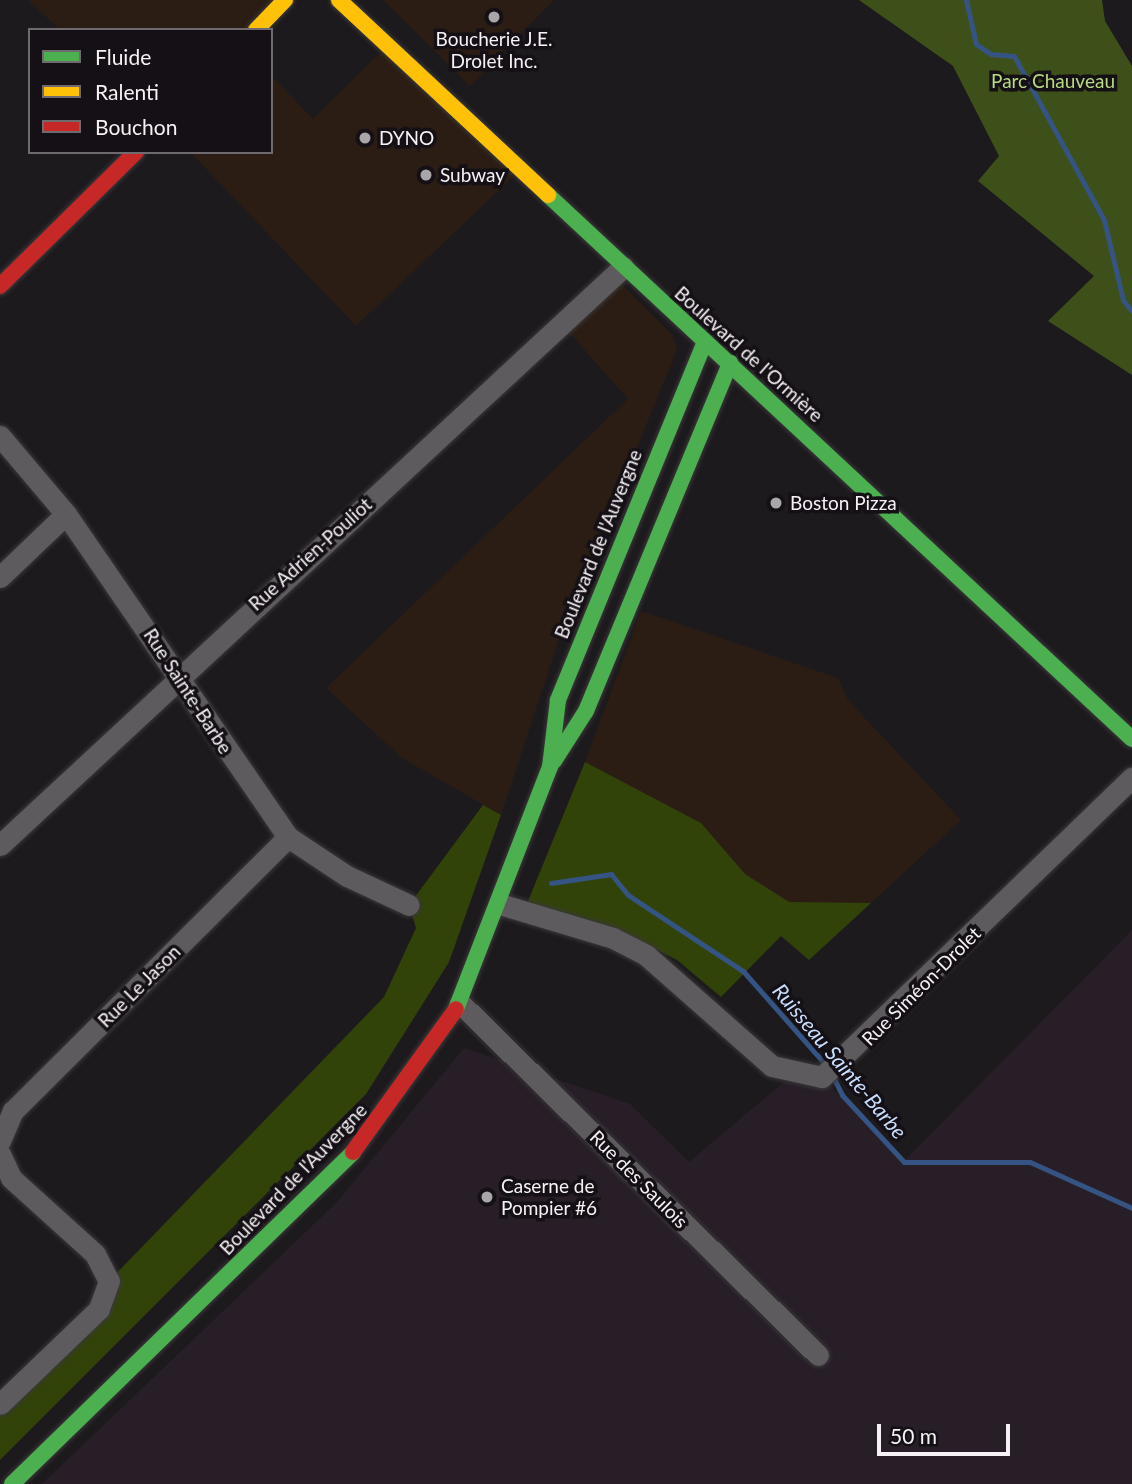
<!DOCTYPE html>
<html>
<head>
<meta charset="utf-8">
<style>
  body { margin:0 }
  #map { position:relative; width:1132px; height:1484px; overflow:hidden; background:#1d1a1d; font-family:Lato,sans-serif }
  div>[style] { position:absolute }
  .commercial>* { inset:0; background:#2b1d14 }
  .built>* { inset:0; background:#271e28 }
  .green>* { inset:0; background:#32430a }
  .forest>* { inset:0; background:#3e5019 }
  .stream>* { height:5px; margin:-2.5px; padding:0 2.5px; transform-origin:2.5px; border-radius:2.5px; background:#355483 }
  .roads { filter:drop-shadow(0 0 2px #3a383a) drop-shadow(0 0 2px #3a383a) }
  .street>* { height:21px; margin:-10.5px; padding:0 10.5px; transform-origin:10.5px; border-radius:10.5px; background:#5e5b5e }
  .fast>* { height:16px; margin:-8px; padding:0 8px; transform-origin:8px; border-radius:8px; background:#4caf50 }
  .slow>* { height:16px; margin:-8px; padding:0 8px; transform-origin:8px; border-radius:8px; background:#ffc107 }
  .jam>* { height:16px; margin:-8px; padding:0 8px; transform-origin:8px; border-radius:8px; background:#c62828 }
  .dots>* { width:19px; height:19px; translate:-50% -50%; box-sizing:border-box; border:4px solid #141015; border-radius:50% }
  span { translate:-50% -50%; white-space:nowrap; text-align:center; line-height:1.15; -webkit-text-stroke:7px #141015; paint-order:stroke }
  .poi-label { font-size:19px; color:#f5f1f5 }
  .left { translate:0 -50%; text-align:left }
  .park-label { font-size:19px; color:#b8db81 }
  .street-label { font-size:19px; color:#f5f1f5 }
  .water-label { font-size:21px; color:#c9dffe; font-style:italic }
  .legend { position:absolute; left:28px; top:28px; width:245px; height:126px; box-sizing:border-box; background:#141015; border:2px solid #6e6a6f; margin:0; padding:9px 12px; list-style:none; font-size:21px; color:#f5f1f5 }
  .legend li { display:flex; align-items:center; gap:14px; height:35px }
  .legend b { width:35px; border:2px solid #6e6a6f }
  .scale { position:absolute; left:877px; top:1424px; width:133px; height:32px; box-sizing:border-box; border:4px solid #f5f1f5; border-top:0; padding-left:9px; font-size:21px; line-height:24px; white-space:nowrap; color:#f5f1f5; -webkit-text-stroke:5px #141015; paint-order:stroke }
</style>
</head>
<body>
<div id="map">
  <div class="commercial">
    <div style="clip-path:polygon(28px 0,285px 0,256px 30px,60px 30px)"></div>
    <div style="clip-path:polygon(383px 0,554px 0,470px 86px)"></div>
    <div style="clip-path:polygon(387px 46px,519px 171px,356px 326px,190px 152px,271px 152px,271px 75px,313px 119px)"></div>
    <div style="clip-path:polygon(618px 280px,672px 335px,677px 349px,557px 645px,501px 815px,402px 758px,326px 688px,628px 399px,565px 328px)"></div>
    <div style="clip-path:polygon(641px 611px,838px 678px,848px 700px,961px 820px,871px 903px,789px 903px,745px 874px,701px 823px,585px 762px)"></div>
  </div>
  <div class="built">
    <div style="clip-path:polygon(1132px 930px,1132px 1484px,42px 1484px,337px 1202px,464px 1048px,630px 1104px,689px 1162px,784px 1082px,822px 1077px,904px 1161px)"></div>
  </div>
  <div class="green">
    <div style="clip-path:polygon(585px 762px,701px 823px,745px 874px,789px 902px,871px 903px,809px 960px,781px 936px,721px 997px,677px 960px,644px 943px,526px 906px)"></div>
    <div style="clip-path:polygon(483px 805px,501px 815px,449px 962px,366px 1094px,0 1460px,0 1404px,99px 1309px,109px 1281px,384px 997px,416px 928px,409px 905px)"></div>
  </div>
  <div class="forest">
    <div style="clip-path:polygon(859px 0,1102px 0,1105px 21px,1132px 66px,1132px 375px,1048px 321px,1094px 276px,978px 181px,999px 156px,953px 66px)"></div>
  </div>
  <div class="stream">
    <div style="left:966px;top:0;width:45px;rotate:77.2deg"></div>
    <div style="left:976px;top:44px;width:18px;rotate:34deg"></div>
    <div style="left:991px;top:54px;width:23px;rotate:5deg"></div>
    <div style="left:1014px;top:56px;width:187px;rotate:61.2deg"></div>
    <div style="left:1104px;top:220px;width:82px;rotate:76.6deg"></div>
    <div style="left:1123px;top:300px;width:14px;rotate:51deg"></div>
    <div style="left:551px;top:883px;width:61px;rotate:-8.5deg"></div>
    <div style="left:611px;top:874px;width:27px;rotate:51deg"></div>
    <div style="left:628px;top:895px;width:138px;rotate:33.5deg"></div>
    <div style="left:743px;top:971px;width:125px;rotate:48.6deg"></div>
    <div style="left:831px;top:1073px;width:25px;rotate:63deg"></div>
    <div style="left:842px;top:1095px;width:91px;rotate:47.2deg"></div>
    <div style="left:904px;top:1162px;width:126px"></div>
    <div style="left:1030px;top:1162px;width:112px;rotate:24.3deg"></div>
  </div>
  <div class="roads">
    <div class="street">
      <div style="left:0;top:436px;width:102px;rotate:49.8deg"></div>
      <div style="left:66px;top:514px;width:392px;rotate:55.5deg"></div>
      <div style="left:288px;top:837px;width:71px;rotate:33.5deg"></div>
      <div style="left:347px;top:876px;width:68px;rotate:25.1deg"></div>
      <div style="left:0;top:577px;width:91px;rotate:-43.7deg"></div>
      <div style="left:0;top:845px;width:850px;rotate:-42.85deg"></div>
      <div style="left:503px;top:905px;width:115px;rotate:16.7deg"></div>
      <div style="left:613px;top:938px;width:37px;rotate:27deg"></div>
      <div style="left:646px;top:955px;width:168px;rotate:41.4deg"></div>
      <div style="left:772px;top:1066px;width:51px;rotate:12.4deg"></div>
      <div style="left:822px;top:1077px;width:431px;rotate:-44deg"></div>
      <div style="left:460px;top:1003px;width:502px;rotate:44.52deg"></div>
      <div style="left:0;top:1141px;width:33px;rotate:-67deg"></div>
      <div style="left:13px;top:1111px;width:388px;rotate:-44.9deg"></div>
      <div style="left:0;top:1154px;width:26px;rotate:65deg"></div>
      <div style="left:11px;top:1178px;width:113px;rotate:42.1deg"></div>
      <div style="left:95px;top:1254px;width:30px;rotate:63deg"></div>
      <div style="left:109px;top:1281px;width:30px;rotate:110deg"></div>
      <div style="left:99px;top:1309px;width:137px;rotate:136.2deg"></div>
    </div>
    <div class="fast">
      <div style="left:548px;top:195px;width:798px;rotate:42.97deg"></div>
      <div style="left:554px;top:761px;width:59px;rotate:-57.4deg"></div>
      <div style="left:586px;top:711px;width:377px;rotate:-67.5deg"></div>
      <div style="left:456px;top:1009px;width:260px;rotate:-68.8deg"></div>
      <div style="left:550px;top:767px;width:67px;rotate:-83.2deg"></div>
      <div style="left:558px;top:700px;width:387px;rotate:-67.7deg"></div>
      <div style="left:12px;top:1484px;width:476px;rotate:-44.2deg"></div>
    </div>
    <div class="slow">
      <div style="left:339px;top:0;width:286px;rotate:43deg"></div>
      <div style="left:256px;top:30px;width:42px;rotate:-46deg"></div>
    </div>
    <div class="jam">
      <div style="left:0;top:286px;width:191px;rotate:-44.6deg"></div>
      <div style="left:353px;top:1152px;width:176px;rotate:-54.2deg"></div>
    </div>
  </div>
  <div class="dots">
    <div style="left:494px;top:17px;background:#a9a6a9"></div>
    <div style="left:365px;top:138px;background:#a9a6a9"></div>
    <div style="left:426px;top:175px;background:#a9a6a9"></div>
    <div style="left:776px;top:503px;background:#a9a6a9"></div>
    <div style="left:487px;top:1197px;background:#a9a6a9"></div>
  </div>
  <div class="poi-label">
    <span style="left:494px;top:50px">Boucherie J.E.<br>Drolet Inc.</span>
    <span class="left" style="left:379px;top:138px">DYNO</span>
    <span class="left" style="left:440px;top:175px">Subway</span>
    <span class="left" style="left:790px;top:503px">Boston Pizza</span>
    <span class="left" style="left:501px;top:1197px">Caserne de<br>Pompier #6</span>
  </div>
  <div class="park-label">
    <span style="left:1053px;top:81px">Parc Chauveau</span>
  </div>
  <div class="street-label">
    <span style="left:749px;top:354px;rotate:42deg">Boulevard de l'Ormière</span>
    <span style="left:598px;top:544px;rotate:-68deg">Boulevard de l'Auvergne</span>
    <span style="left:310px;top:554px;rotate:-42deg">Rue Adrien-Pouliot</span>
    <span style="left:188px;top:691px;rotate:57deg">Rue Sainte-Barbe</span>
    <span style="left:139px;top:986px;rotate:-45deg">Rue Le Jason</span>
    <span style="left:921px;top:986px;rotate:-45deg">Rue Siméon-Drolet</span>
    <span style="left:293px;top:1179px;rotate:-46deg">Boulevard de l'Auvergne</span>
    <span style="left:639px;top:1179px;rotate:45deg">Rue des Saulois</span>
  </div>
  <div class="water-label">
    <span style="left:840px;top:1061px;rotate:50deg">Ruisseau Sainte-Barbe</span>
  </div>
  <ul class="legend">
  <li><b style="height:9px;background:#4caf50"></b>Fluide</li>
  <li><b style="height:9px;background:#ffc107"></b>Ralenti</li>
  <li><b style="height:9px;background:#c62828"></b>Bouchon</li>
  </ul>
  <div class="scale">50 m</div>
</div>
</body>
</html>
